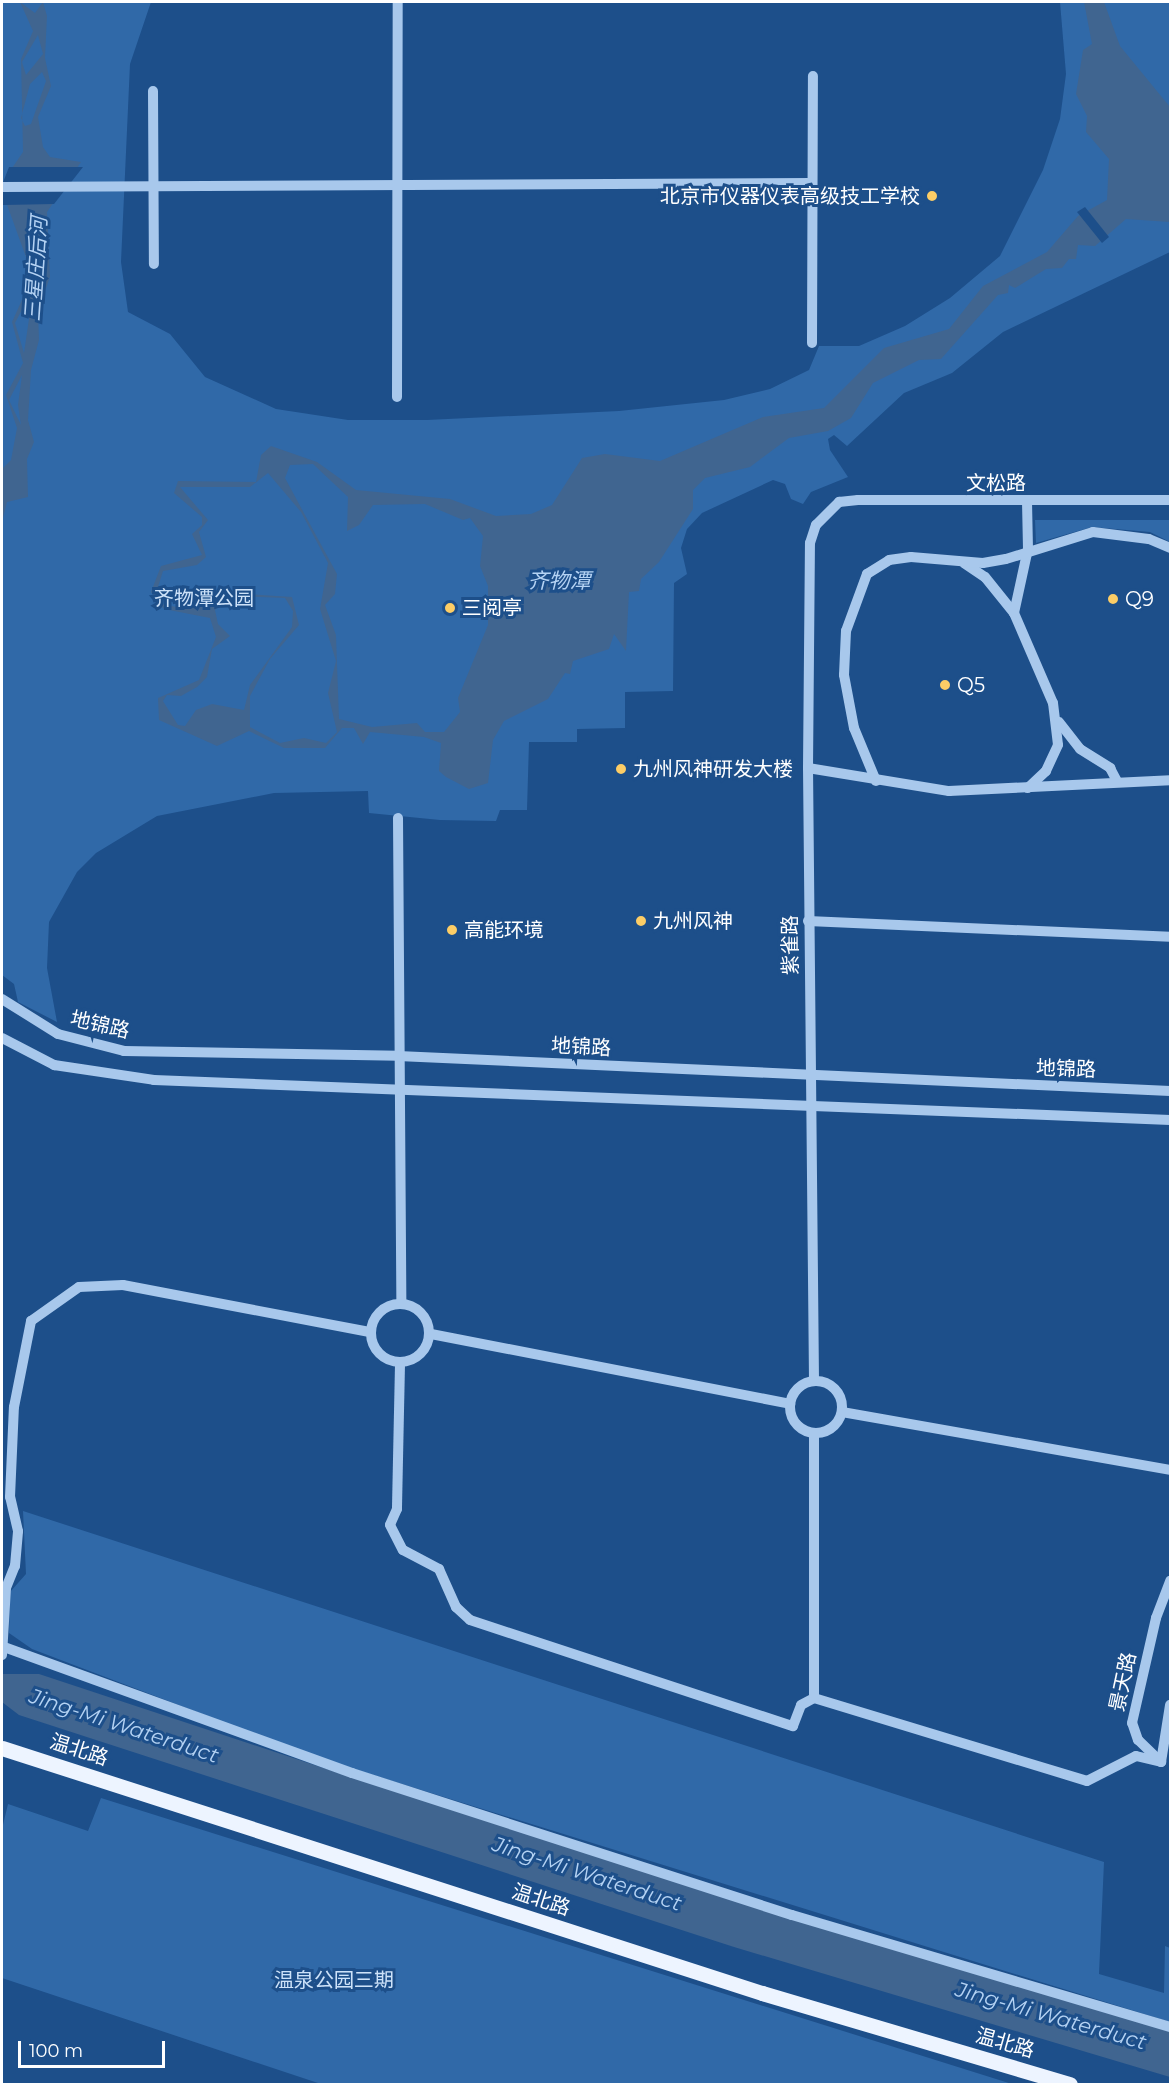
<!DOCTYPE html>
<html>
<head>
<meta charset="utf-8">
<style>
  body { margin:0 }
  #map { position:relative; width:1172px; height:2086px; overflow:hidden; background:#1d4f8a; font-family:Montserrat,"Noto Sans SC",sans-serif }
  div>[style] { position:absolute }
  .green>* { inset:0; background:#3069a8 }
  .water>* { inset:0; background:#406590 }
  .pier>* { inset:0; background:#1d4f8a }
  .minor>* { height:10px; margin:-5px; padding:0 5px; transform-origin:5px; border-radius:5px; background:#a8c8ec }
  .minor>.ring { margin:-5px; padding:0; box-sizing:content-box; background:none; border:10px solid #a8c8ec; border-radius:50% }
  .major>* { height:15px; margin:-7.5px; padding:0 7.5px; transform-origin:7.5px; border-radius:7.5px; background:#edf4ff }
  .dots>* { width:16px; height:16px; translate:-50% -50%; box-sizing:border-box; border:3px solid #1d4f8a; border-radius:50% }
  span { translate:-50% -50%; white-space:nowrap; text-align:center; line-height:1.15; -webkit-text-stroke:6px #1d4f8a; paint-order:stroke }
  .poi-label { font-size:20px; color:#fff }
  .right { translate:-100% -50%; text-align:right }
  .left { translate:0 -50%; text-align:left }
  .street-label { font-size:20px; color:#fff }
  .park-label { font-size:20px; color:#cde2f9 }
  .water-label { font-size:21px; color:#b4d2f3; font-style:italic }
  .frame { position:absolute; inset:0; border:3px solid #fff; pointer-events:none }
  .scale { position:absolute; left:18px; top:2041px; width:147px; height:27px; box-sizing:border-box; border:3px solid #fff; border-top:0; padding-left:8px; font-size:18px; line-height:21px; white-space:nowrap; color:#fff; -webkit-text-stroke:4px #1d4f8a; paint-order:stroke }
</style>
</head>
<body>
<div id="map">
  <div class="green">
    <div style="clip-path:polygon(2px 2px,151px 2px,130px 64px,121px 262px,128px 312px,170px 334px,205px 377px,276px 409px,348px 420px,427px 420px,619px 411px,724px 400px,770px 389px,809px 370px,819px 346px,859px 346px,905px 326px,950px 298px,1000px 256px,1043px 170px,1060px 119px,1066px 74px,1060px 2px,1170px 2px,1170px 252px,1003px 332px,952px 373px,904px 393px,847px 446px,834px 435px,828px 439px,830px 450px,848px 477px,811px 492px,803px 504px,791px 499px,785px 484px,773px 480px,702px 513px,687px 529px,681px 548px,687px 574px,674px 583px,673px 691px,625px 692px,625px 728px,577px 729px,577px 742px,529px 742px,527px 810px,500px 810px,496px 821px,440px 820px,369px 813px,368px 791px,274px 793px,157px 816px,96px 853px,77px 872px,49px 922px,47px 968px,57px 1022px,18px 1002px,14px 984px,2px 975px)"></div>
    <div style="clip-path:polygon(1035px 520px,1170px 520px,1170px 542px,1150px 532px,1092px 527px,1036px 543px)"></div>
    <div style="clip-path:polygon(23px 1511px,1104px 1862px,1099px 1974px,1164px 1993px,1165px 1946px,1170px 1948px,1170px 2022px,315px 1757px,32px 1649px,9px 1633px,10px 1592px,26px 1574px)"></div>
    <div style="clip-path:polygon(101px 1798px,1012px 2084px,321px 2084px,2px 1978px,2px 1829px,8px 1804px,88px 1831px)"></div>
  </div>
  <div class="water">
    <div style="clip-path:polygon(evenodd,20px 2px,35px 13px,43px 2px,47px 16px,45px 58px,51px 86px,38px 117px,43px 147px,50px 157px,81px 162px,47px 212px,50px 277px,38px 311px,39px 340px,31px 370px,28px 420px,34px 442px,27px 459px,28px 497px,7px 502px,2px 522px,2px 469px,11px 460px,17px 428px,6px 395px,23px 363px,12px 322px,26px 291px,27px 260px,5px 199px,8px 174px,23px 152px,21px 59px,33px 31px,20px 2px,38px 35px,43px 54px,26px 75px,22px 62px,38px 35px,20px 2px,42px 72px,46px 81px,31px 124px,25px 126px,21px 118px,30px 84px,42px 72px,20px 2px,27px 300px,31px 305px,24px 353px,15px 323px,27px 300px,20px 2px,22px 375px,18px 405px,21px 425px,9px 400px,22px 375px)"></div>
    <div style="clip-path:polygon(evenodd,1084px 2px,1104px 2px,1120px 46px,1170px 107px,1170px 222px,1126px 219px,1095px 246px,1078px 245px,1076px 259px,1069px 259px,1062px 268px,1046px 269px,1015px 288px,1009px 285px,1008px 293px,998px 295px,941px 359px,919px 360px,873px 383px,851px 418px,828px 431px,789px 438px,750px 467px,705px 478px,693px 490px,693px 509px,659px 562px,641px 579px,639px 591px,629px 592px,626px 651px,614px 634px,609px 649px,573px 661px,570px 674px,565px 673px,548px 699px,504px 721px,493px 740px,488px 783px,469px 789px,446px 777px,439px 771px,441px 743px,424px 737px,370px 732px,363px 744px,354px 728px,342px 728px,325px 748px,284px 748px,249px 731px,217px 746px,159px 720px,158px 698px,199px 680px,216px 637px,210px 618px,164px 609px,151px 592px,161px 566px,202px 555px,192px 534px,202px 525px,202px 517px,174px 493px,178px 481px,256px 482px,261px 455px,271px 446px,317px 462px,356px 490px,450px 499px,496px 516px,531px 514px,552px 505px,582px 458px,605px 454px,660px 461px,763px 417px,824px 408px,884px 348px,949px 329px,983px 286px,1047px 252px,1078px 216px,1107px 200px,1109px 159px,1086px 132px,1087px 116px,1076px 94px,1083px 50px,1092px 44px,1084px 2px,313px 464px,348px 497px,347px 531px,359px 525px,373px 505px,425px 504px,463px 520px,470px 518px,483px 536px,480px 566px,488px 586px,488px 625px,458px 698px,460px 712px,444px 732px,425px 732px,417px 723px,372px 727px,339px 719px,336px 635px,325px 605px,335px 594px,337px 574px,285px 478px,290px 465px,313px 464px,1084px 2px,268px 473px,301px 512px,328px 563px,320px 609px,336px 661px,328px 693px,337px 732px,326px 743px,304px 738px,280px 743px,250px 727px,250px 696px,270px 659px,299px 625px,292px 597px,230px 593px,216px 602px,176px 607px,163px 604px,157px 590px,163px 571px,197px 565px,206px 557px,199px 532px,208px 520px,180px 487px,250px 487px,268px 473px,1084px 2px,231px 596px,285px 598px,293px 611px,292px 627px,250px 685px,244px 710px,212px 704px,196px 710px,185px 726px,178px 725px,163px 701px,167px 695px,181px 696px,197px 687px,207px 677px,212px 649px,230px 636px,218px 624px,215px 610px,231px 596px)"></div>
    <div style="clip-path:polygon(3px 1674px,39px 1674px,372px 1784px,1170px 2030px,1170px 2077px,734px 1947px,19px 1715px,2px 1702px)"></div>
  </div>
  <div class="pier">
    <div style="clip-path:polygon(9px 167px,83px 167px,54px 204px,3px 205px,2px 185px)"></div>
    <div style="clip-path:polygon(1085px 207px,1109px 237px,1102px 243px,1077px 212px)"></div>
  </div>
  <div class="minor">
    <div style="left:153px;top:91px;width:173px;rotate:89.7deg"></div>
    <div style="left:2px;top:187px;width:810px;rotate:-0.28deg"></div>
    <div style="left:812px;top:343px;width:267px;rotate:-89.8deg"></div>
    <div style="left:397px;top:397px;width:395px;rotate:-89.9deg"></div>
    <div style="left:964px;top:563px;width:25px;rotate:34deg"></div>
    <div style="left:985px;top:577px;width:46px;rotate:51.1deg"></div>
    <div style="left:1014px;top:613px;width:98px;rotate:66.6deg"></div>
    <div style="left:1053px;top:703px;width:42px;rotate:83.2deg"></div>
    <div style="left:1058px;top:745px;width:29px;rotate:115deg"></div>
    <div style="left:1046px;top:771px;width:25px;rotate:137deg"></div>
    <div style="left:1014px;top:613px;width:66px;rotate:-77.7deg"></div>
    <div style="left:1028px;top:549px;width:48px;rotate:-91.2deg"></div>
    <div style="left:1059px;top:722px;width:34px;rotate:52deg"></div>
    <div style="left:1080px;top:749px;width:36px;rotate:32deg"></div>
    <div style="left:1110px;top:768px;width:15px;rotate:62deg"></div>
    <div style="left:808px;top:768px;width:143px;rotate:9.3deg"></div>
    <div style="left:949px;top:791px;width:221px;rotate:-2.8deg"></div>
    <div style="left:876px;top:781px;width:57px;rotate:-112.5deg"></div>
    <div style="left:854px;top:728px;width:54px;rotate:-100.7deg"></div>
    <div style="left:844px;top:675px;width:44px;rotate:-87.4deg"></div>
    <div style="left:846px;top:631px;width:61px;rotate:-69.8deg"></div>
    <div style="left:867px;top:574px;width:26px;rotate:-32deg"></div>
    <div style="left:889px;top:560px;width:22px;rotate:-8deg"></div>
    <div style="left:911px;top:557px;width:72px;rotate:4.8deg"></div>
    <div style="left:983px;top:563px;width:23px;rotate:-10deg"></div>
    <div style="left:1006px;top:559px;width:91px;rotate:-17.2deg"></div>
    <div style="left:1093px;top:532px;width:56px;rotate:7.1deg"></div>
    <div style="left:1149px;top:539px;width:23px;rotate:23deg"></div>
    <div style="left:398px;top:818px;width:485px;rotate:89.6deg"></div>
    <div style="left:808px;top:921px;width:362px;rotate:2.5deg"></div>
    <div style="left:2px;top:999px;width:66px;rotate:32deg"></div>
    <div style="left:58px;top:1034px;width:68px;rotate:14.4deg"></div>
    <div style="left:124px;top:1051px;width:274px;rotate:1deg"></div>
    <div style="left:398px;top:1056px;width:773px;rotate:2.6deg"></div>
    <div style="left:2px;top:1038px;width:59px;rotate:27.4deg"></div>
    <div style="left:54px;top:1065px;width:101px;rotate:8.5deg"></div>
    <div style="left:154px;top:1080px;width:1017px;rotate:2.25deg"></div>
    <div class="ring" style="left:371px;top:1304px;width:48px;height:48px"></div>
    <div style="left:431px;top:1334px;width:366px;rotate:11deg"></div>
    <div style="left:400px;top:1364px;width:145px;rotate:91.2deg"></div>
    <div style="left:397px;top:1509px;width:17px;rotate:114deg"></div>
    <div style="left:390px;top:1525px;width:28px;rotate:63deg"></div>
    <div style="left:403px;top:1550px;width:41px;rotate:27.8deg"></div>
    <div style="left:439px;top:1569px;width:42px;rotate:65.9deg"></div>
    <div style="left:456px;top:1607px;width:19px;rotate:43deg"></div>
    <div style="left:470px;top:1620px;width:340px;rotate:18.2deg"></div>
    <div style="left:793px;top:1726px;width:22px;rotate:-69deg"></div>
    <div style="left:801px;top:1705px;width:15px;rotate:-28deg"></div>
    <div style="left:814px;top:1698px;width:285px;rotate:16.9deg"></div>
    <div style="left:1087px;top:1781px;width:55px;rotate:-27deg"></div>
    <div style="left:1136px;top:1756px;width:26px;rotate:13deg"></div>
    <div class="ring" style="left:790px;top:1381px;width:42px;height:42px"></div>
    <div style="left:814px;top:1381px;width:613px;rotate:-90.56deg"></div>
    <div style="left:808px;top:768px;width:225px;rotate:-89.5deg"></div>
    <div style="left:810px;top:543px;width:19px;rotate:-72deg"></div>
    <div style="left:816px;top:525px;width:33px;rotate:-45deg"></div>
    <div style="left:839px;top:502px;width:19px;rotate:-6deg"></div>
    <div style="left:858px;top:500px;width:312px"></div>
    <div style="left:842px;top:1412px;width:333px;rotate:10deg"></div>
    <div style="left:814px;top:1433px;width:265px;rotate:90deg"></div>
    <div style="left:4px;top:1647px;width:370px;rotate:19.9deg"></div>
    <div style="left:352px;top:1773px;width:462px;rotate:17.9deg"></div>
    <div style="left:792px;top:1915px;width:394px;rotate:16.5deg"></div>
    <div style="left:2px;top:1655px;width:67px;rotate:-86.6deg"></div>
    <div style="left:6px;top:1588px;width:24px;rotate:-68deg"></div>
    <div style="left:15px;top:1566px;width:35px;rotate:-85deg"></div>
    <div style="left:18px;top:1531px;width:35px;rotate:-103deg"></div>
    <div style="left:10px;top:1497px;width:90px;rotate:-87.5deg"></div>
    <div style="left:14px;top:1407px;width:88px;rotate:-78.8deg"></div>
    <div style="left:31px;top:1321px;width:59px;rotate:-35.3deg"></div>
    <div style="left:79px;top:1287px;width:44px;rotate:-2.6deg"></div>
    <div style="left:123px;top:1285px;width:251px;rotate:10.8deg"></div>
    <div style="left:1161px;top:1762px;width:32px;rotate:-136deg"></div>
    <div style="left:1138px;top:1740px;width:18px;rotate:-109deg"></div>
    <div style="left:1132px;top:1723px;width:108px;rotate:-77.1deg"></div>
    <div style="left:1156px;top:1618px;width:40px;rotate:-69deg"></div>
    <div style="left:1161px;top:1762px;width:58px;rotate:-81deg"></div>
  </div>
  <div class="major">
    <div style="left:2px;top:1748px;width:799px;rotate:17.87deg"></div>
    <div style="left:762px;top:1993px;width:321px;rotate:16.5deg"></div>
  </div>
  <div class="dots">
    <div style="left:932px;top:196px;background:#fccd66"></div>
    <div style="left:1113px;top:599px;background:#fccd66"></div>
    <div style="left:450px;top:608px;background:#fccd66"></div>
    <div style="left:945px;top:685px;background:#fccd66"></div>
    <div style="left:621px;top:769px;background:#fccd66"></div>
    <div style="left:641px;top:921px;background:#fccd66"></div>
    <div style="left:452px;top:930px;background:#fccd66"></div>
  </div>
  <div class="poi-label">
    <span class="right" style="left:920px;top:196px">北京市仪器仪表高级技工学校</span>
    <span class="left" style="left:1125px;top:599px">Q9</span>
    <span class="left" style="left:462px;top:608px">三阅亭</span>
    <span class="left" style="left:957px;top:685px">Q5</span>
    <span class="left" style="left:633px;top:769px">九州风神研发大楼</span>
    <span class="left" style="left:653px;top:921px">九州风神</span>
    <span class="left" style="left:464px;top:930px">高能环境</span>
  </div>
  <div class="street-label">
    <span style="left:996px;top:483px">文松路</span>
    <span style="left:790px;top:945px;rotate:-90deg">紫雀路</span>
    <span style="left:100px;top:1025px;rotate:13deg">地锦路</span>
    <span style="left:581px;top:1047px;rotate:3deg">地锦路</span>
    <span style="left:1066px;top:1069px;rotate:2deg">地锦路</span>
    <span style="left:1123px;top:1682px;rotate:-78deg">景天路</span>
    <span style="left:79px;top:1750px;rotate:18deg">温北路</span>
    <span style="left:541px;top:1900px;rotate:18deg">温北路</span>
    <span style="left:1005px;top:2043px;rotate:16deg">温北路</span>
  </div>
  <div class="park-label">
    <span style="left:204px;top:598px">齐物潭公园</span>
    <span style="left:334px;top:1980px">温泉公园三期</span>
  </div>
  <div class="water-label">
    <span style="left:36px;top:269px;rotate:-86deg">三星庄后河</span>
    <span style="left:559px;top:581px">齐物潭</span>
    <span style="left:124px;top:1726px;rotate:18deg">Jing-Mi Waterduct</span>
    <span style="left:587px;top:1874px;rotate:18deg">Jing-Mi Waterduct</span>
    <span style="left:1051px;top:2016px;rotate:16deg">Jing-Mi Waterduct</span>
  </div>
  <div class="frame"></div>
  <div class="scale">100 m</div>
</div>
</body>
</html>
